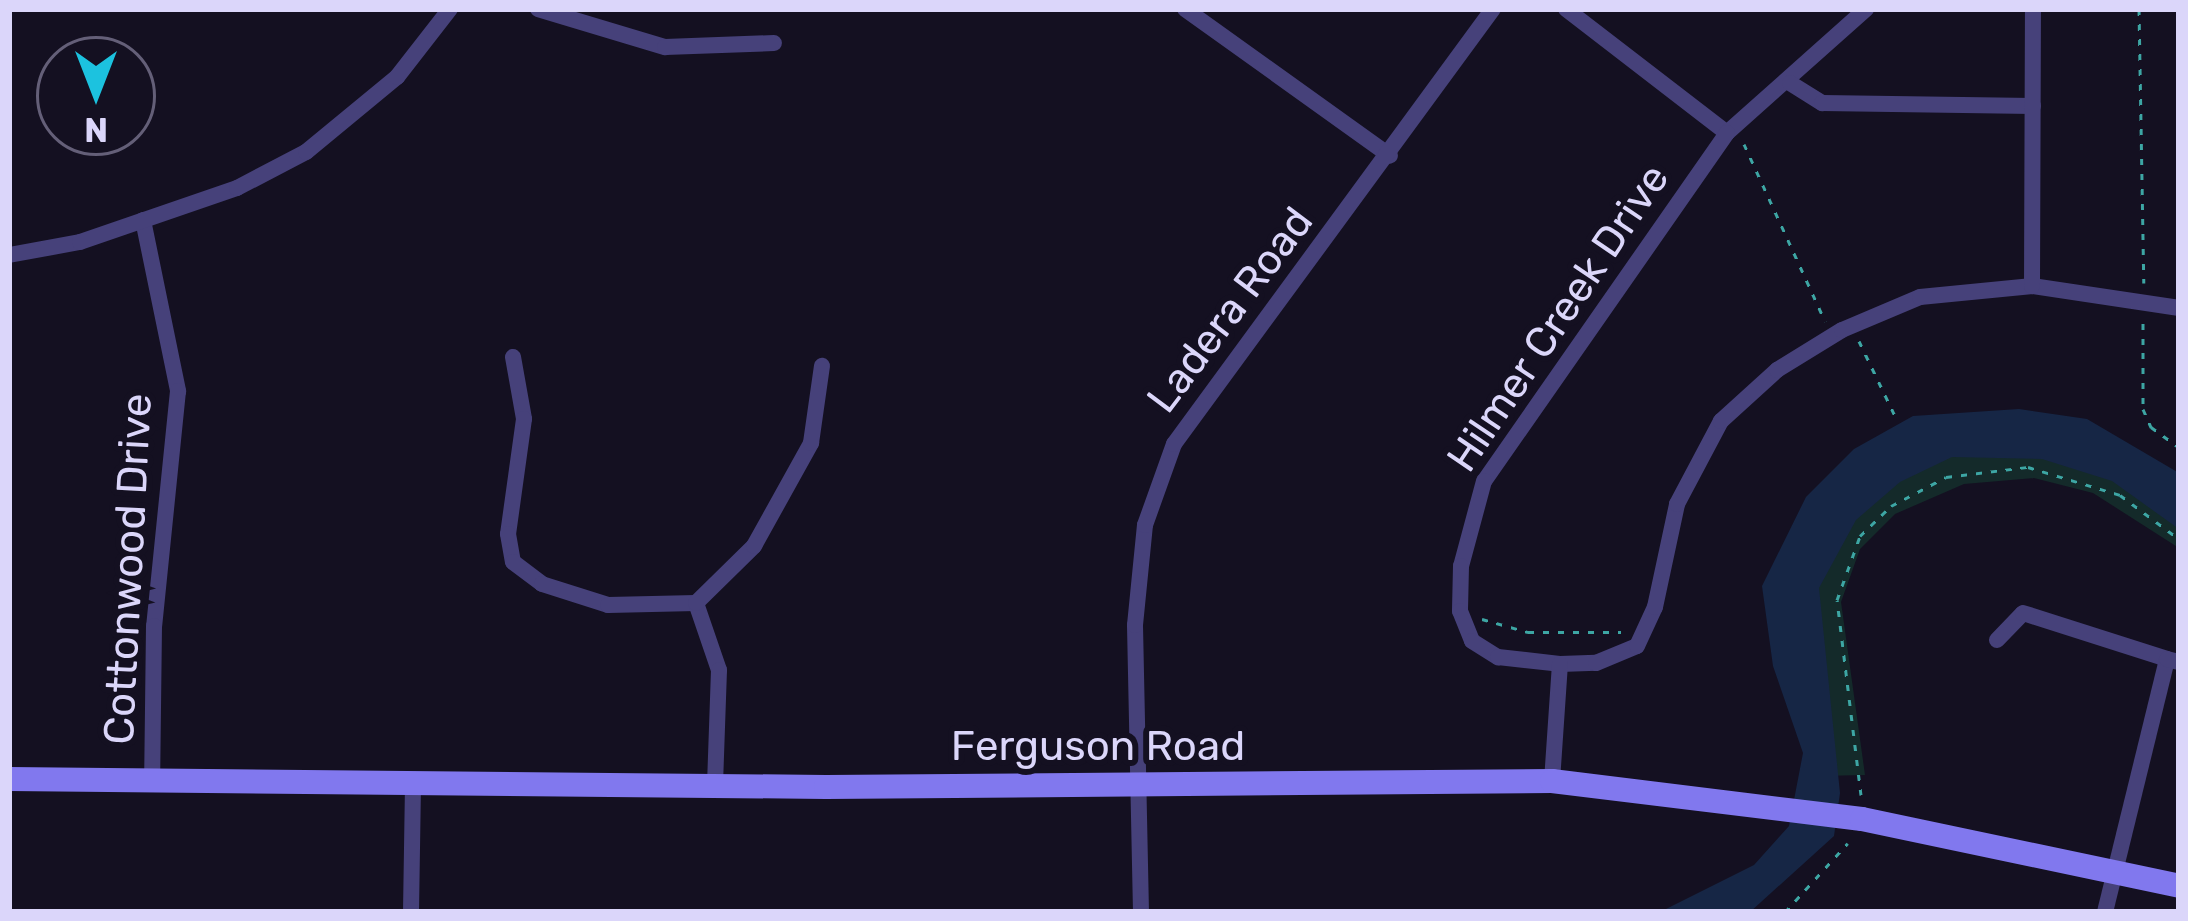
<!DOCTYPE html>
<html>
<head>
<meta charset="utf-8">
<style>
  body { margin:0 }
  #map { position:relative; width:2188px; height:921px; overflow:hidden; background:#141021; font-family:Rubik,sans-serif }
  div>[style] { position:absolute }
  .green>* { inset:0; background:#142a2a }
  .water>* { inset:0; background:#162645 }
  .path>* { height:3px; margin-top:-1.5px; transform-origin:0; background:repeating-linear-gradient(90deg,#3da6a4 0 6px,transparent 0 15px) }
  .street>* { height:16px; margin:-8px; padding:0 8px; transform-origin:8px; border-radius:8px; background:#46417a }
  .secondary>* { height:24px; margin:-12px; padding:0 12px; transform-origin:12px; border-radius:12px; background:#8178ee }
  span { translate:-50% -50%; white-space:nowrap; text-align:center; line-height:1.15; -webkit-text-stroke:12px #141021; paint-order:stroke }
  .street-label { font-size:42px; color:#dbd6fa }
  .frame { position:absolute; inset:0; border:12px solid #dbd6fa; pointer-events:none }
  .north { position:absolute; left:36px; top:36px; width:120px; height:120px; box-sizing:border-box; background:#141021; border:3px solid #645f78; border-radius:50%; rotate:180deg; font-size:33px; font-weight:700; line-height:48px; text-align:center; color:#dbd6fa }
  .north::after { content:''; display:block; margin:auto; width:42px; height:54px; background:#1cc2df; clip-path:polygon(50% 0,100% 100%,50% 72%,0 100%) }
</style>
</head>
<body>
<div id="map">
  <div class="green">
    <div style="clip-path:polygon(1984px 434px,2179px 495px,2179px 548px,2093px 493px,2034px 478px,1964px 484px,1895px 514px,1860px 549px,1841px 602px,1865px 775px,1821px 776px,1797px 636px,1831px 514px)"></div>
  </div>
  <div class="water">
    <div style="clip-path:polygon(2019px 409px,2087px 419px,2179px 473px,2179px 529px,2112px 481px,2042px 459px,1952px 457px,1900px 482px,1856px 520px,1819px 588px,1840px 793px,1834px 836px,1750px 912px,1660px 912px,1754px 865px,1789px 826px,1803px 753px,1773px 666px,1762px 586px,1806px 497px,1854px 449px,1913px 416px)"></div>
  </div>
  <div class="path">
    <div style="left:2139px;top:9px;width:274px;rotate:89deg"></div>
    <div style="left:1744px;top:144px;width:195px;rotate:65.4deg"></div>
    <div style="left:2143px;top:323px;width:86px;rotate:90deg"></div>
    <div style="left:2143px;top:409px;width:20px;rotate:66deg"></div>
    <div style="left:2151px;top:427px;width:34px;rotate:36deg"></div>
    <div style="left:1859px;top:341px;width:85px;rotate:64.3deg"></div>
    <div style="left:1482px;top:619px;width:48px;rotate:15.8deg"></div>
    <div style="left:1528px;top:632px;width:93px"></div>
    <div style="left:1861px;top:795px;width:196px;rotate:-97deg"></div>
    <div style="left:1837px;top:600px;width:68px;rotate:-70.2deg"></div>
    <div style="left:1860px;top:536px;width:43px;rotate:-44.1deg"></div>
    <div style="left:1891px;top:506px;width:62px;rotate:-27.8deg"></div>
    <div style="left:1946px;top:477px;width:83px;rotate:-7deg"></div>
    <div style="left:2028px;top:467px;width:96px;rotate:16.9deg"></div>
    <div style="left:2120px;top:495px;width:74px;rotate:36.7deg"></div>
    <div style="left:1785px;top:912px;width:93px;rotate:-47.6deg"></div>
  </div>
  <div class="street">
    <div style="left:538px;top:9px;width:133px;rotate:16.7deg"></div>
    <div style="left:665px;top:47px;width:109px;rotate:-2.1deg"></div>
    <div style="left:1185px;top:9px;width:252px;rotate:35.6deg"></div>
    <div style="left:1566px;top:9px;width:203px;rotate:37.6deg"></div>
    <div style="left:1866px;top:9px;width:186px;rotate:138.3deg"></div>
    <div style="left:1727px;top:133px;width:424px;rotate:124.9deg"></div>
    <div style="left:1484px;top:481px;width:88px;rotate:105.1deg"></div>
    <div style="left:1461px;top:566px;width:45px;rotate:91.3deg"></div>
    <div style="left:1460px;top:611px;width:32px;rotate:68deg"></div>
    <div style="left:1472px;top:641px;width:31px;rotate:32deg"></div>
    <div style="left:1498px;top:657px;width:62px;rotate:6.4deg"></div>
    <div style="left:1560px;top:664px;width:36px;rotate:-2deg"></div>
    <div style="left:1596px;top:663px;width:44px;rotate:-22.5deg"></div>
    <div style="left:1637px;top:646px;width:43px;rotate:-65.2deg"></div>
    <div style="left:1655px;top:607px;width:105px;rotate:-77.9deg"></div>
    <div style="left:1677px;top:504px;width:94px;rotate:-62.1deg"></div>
    <div style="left:1721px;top:421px;width:76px;rotate:-42.3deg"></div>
    <div style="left:1777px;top:370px;width:76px;rotate:-31.6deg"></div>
    <div style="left:1842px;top:330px;width:85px;rotate:-22.9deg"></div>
    <div style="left:1920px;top:297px;width:113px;rotate:-5.6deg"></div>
    <div style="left:2032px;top:286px;width:149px;rotate:8.5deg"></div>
    <div style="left:1790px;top:83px;width:38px;rotate:32deg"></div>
    <div style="left:1822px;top:103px;width:211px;rotate:0.8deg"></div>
    <div style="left:143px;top:220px;width:175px;rotate:78.4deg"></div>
    <div style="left:178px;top:391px;width:236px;rotate:95.8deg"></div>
    <div style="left:154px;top:626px;width:155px;rotate:90.7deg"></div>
    <div style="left:9px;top:255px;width:72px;rotate:-10.4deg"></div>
    <div style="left:80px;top:242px;width:166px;rotate:-19deg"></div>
    <div style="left:237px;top:188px;width:78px;rotate:-27.6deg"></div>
    <div style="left:306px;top:152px;width:118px;rotate:-39.5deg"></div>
    <div style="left:397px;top:77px;width:86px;rotate:-52.1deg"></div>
    <div style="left:2032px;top:286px;width:277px;rotate:-89.8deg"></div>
    <div style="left:513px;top:357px;width:63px;rotate:79.9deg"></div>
    <div style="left:524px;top:419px;width:116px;rotate:97.9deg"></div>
    <div style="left:508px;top:534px;width:28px;rotate:80deg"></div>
    <div style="left:513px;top:562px;width:36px;rotate:37deg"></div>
    <div style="left:542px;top:584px;width:69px;rotate:17.7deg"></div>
    <div style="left:608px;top:605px;width:88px;rotate:-1.3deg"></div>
    <div style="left:696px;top:603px;width:71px;rotate:71.1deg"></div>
    <div style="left:719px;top:670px;width:115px;rotate:92deg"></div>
    <div style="left:696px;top:603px;width:81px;rotate:-44.5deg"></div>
    <div style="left:754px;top:546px;width:118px;rotate:-61deg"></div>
    <div style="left:811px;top:443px;width:78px;rotate:-81.9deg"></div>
    <div style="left:1997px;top:640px;width:37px;rotate:-46deg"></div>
    <div style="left:2023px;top:613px;width:151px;rotate:17.7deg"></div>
    <div style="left:1552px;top:781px;width:117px;rotate:-86.1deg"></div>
    <div style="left:411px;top:912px;width:129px;rotate:-89.1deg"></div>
    <div style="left:1141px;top:912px;width:287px;rotate:-91.2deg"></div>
    <div style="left:1135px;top:625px;width:100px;rotate:-84.3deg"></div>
    <div style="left:1145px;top:525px;width:86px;rotate:-70.3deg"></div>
    <div style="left:1174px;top:444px;width:539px;rotate:-53.75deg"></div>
    <div style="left:2105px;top:912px;width:260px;rotate:-76.2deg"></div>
    <div style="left:2167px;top:659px;width:12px;rotate:14deg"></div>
  </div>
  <div class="secondary">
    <div style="left:9px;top:779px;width:817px;rotate:0.56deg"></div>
    <div style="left:826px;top:787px;width:726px;rotate:-0.47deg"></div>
    <div style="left:1552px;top:781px;width:312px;rotate:7deg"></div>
    <div style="left:1862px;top:819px;width:324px;rotate:11.9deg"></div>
  </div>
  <div class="street-label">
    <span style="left:1230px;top:310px;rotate:-53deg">Ladera Road</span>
    <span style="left:1558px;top:318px;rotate:-56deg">Hilmer Creek Drive</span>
    <span style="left:128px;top:569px;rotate:-87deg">Cottonwood Drive</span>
    <span style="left:1098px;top:746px">Ferguson Road</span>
  </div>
  <div class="frame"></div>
  <div class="north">N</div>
</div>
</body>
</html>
